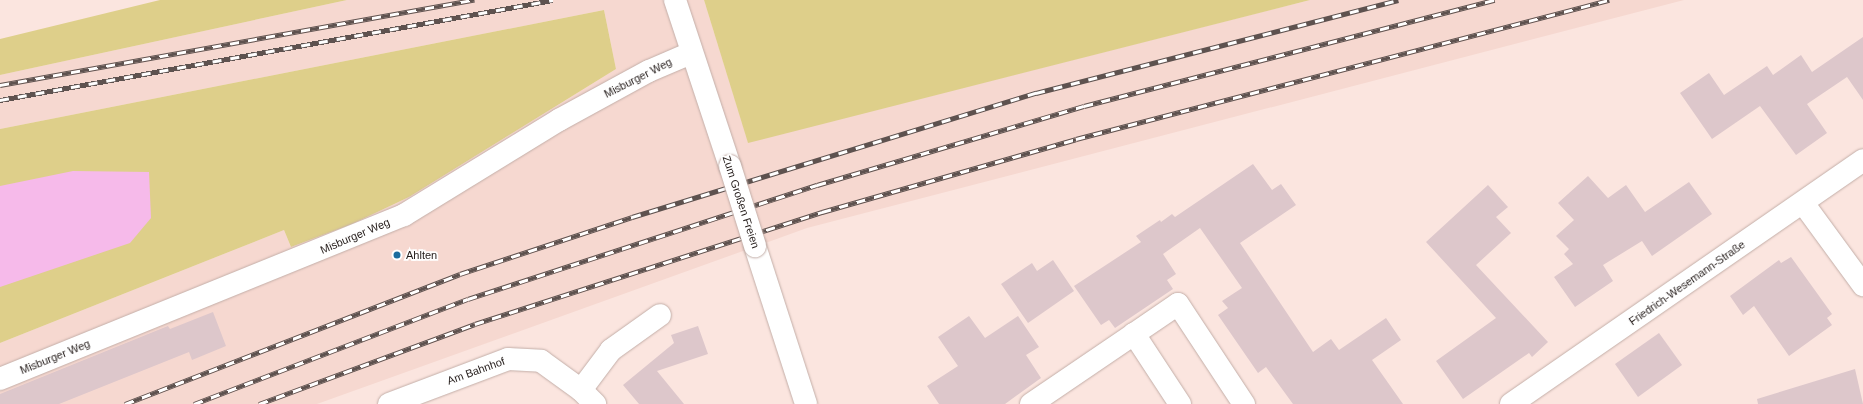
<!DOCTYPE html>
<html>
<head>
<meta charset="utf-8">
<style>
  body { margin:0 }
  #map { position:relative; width:1863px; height:404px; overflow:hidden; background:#fbe5df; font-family:Helvetica,sans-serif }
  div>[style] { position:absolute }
  .built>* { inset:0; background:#f6d8d0 }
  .green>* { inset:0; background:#decf8a }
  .water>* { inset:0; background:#f6baea }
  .building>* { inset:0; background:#ddc7cb }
  .roads { filter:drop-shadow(0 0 1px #c3aea8) drop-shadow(0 0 1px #c3aea8) }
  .minor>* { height:22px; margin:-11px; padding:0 11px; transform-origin:11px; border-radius:11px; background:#fff }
  .rail>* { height:4.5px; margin-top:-2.25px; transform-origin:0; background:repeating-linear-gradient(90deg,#fff 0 9px,#5e524f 0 18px); box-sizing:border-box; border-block:1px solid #5e524f }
  .bridges { filter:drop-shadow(0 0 1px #c3aea8) drop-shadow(0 0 1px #c3aea8) }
  .minor-bridge>* { height:22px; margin:-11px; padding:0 11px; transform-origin:11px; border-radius:11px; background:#fff }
  .dots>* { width:11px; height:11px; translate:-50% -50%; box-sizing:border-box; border:2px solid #fff; border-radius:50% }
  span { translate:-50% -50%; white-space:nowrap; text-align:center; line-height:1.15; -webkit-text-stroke:3.5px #fff; paint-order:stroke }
  .street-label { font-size:11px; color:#231b19 }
  .poi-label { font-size:11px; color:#231b19 }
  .left { translate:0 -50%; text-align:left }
</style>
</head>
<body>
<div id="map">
  <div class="built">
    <div style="clip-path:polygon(347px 0,704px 0,748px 142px,1310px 0,1684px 0,807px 228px,317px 404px,0 404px,0 343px,284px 230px,291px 247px,352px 224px,409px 197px,616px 69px,604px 10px,0 129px,0 75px)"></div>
  </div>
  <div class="green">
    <div style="clip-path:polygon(160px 0,347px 0,0 75px,0 39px)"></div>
    <div style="clip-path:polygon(704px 0,1310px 0,748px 143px)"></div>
    <div style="clip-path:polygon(604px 10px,616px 69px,409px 197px,352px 224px,291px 247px,284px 230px,0 343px,0 129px)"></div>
  </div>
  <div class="water">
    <div style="clip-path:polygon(73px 171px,149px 172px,151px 218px,130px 243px,0 287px,0 186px)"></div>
  </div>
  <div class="building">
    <div style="clip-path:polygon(1863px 37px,1863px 100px,1847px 77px,1807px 104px,1827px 133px,1796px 155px,1760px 106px,1712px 139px,1680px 93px,1709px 73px,1724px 95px,1767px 66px,1773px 75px,1801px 55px,1812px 72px)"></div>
    <div style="clip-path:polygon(1253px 164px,1272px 190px,1281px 184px,1296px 205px,1240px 243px,1313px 352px,1331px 339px,1339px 350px,1386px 318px,1401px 340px,1372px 360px,1403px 404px,1293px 404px,1266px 367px,1258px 373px,1218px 315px,1228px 308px,1222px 301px,1242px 288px,1200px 228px,1163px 254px,1176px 274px,1167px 280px,1173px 289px,1115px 328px,1109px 320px,1101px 325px,1074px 286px,1141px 242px,1136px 236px,1160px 220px,1161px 222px,1172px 214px,1175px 217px)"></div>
    <div style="clip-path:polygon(1588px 176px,1608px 198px,1626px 185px,1645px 212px,1689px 182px,1712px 214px,1652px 256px,1642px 241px,1603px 265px,1613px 281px,1575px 307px,1554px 277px,1573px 264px,1564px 254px,1569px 249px,1556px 236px,1574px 220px,1558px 203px)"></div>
    <div style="clip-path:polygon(1488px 185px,1508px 207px,1496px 217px,1511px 233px,1476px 265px,1548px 342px,1532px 357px,1529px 353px,1463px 399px,1436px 361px,1496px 318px,1426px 242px)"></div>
    <div style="clip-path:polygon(1791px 257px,1832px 314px,1827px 318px,1832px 325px,1789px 356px,1754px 306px,1743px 315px,1730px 296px,1779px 260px,1781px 263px)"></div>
    <div style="clip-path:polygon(1053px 260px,1074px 291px,1028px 323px,1001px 284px,1032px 263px,1037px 271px)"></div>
    <div style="clip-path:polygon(213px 312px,226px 346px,192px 360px,189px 352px,59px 404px,0 404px,0 394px,168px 326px,170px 329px)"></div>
    <div style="clip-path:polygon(969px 316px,985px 338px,1018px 316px,1039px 347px,1026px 355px,1041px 378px,1005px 404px,939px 404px,927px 386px,958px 366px,938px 337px)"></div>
    <div style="clip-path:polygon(698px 326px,708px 354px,657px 371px,684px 404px,639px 404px,623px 385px,674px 343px,671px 335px)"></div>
    <div style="clip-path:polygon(1659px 333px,1682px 365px,1638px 397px,1615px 364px)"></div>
    <div style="clip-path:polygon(1855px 369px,1863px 404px,1758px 404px,1757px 399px)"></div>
  </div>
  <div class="roads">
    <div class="minor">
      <div style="left:675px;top:0;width:175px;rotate:71.7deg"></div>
      <div style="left:1803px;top:203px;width:102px;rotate:53.8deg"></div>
      <div style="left:755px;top:246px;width:166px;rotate:72.1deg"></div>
      <div style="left:0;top:379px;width:436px;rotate:-22.1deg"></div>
      <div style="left:404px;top:215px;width:182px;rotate:-31.5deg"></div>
      <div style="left:559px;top:120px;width:102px;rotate:-28.6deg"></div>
      <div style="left:649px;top:71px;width:46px;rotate:-23.2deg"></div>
      <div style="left:581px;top:390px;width:50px;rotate:-53.1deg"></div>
      <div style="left:611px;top:350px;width:60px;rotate:-35.5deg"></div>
      <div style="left:389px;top:404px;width:127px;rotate:-20.7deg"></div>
      <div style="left:508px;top:359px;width:33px;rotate:3deg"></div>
      <div style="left:541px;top:361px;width:49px;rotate:35.9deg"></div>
      <div style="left:581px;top:390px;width:20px;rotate:45deg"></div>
      <div style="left:1031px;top:404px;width:125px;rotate:-34.2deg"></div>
      <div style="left:1180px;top:404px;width:84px;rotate:-123.3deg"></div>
      <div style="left:1134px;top:334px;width:53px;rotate:-34.3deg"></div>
      <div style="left:1178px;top:304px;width:120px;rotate:56.6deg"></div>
      <div style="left:1511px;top:404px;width:428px;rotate:-34.7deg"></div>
    </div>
  </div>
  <div class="rail">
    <div style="left:0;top:85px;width:482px;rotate:-10.2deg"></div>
    <div style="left:0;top:100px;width:562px;rotate:-10.25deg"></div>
    <div style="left:125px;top:404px;width:359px;rotate:-21.2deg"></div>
    <div style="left:460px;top:274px;width:181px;rotate:-18.3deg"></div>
    <div style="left:632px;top:217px;width:423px;rotate:-17.1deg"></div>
    <div style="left:1036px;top:93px;width:374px;rotate:-14.4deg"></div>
    <div style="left:194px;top:404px;width:293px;rotate:-21deg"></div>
    <div style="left:468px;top:299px;width:367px;rotate:-18.1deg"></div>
    <div style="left:817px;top:185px;width:278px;rotate:-16.5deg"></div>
    <div style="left:1084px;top:106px;width:424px;rotate:-14.5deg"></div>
    <div style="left:259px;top:404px;width:230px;rotate:-20.3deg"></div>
    <div style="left:475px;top:324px;width:365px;rotate:-17.9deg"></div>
    <div style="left:822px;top:212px;width:264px;rotate:-16deg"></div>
    <div style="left:1076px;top:139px;width:551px;rotate:-14.62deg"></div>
  </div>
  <div class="bridges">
    <div class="minor-bridge">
      <div style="left:730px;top:166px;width:84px;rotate:72.6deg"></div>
    </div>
  </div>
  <div class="dots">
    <div style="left:397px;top:255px;background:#1b6d9f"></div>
  </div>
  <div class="street-label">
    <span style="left:638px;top:78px;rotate:-27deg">Misburger Weg</span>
    <span style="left:741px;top:202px;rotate:72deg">Zum Großen Freien</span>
    <span style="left:355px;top:236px;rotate:-23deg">Misburger Weg</span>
    <span style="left:1687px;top:283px;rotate:-35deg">Friedrich-Wesemann-Straße</span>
    <span style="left:55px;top:357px;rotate:-22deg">Misburger Weg</span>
    <span style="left:476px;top:371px;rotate:-20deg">Am Bahnhof</span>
  </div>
  <div class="poi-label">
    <span class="left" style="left:406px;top:255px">Ahlten</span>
  </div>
</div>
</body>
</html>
